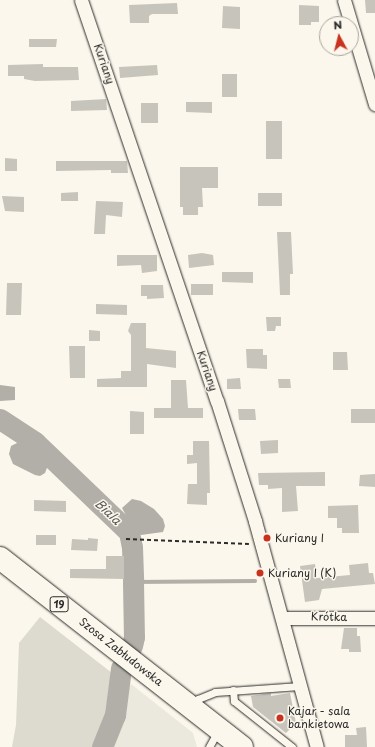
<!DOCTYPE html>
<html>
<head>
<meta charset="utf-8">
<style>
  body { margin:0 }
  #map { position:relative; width:375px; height:747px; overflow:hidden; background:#fbf7ec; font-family:"Playpen Sans",sans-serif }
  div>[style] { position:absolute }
  .built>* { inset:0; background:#ebe8de }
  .green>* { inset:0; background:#dddad0 }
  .water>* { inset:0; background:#b1afa7 }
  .stream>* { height:3.5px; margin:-1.75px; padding:0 1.75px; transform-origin:1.75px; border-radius:1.75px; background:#b1afa7 }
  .river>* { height:21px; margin:-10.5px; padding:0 10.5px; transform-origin:10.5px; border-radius:10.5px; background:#b1afa7 }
  .building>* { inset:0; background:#c7c4bc }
  .path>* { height:2px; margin-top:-1px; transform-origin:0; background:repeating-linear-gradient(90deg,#2b2b2b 0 4px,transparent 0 7px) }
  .roads { filter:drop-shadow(0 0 1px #2b2b2b) drop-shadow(0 0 1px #2b2b2b) }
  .service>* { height:7px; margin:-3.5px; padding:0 3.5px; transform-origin:3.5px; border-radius:3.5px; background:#fbf7ec }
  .minor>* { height:13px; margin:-6.5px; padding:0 6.5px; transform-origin:6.5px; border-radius:6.5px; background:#fbf7ec }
  .trunk>* { height:22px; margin:-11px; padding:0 11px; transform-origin:11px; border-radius:11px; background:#fbf7ec }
  .dots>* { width:11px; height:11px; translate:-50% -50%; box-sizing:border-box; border:2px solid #fbf7ec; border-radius:50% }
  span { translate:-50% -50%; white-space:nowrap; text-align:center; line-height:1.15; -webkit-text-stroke:3px #fbf7ec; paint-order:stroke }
  .shield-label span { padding:1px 3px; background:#fbf7ec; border:1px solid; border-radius:3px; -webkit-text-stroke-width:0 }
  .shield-label { font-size:10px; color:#2b2b2b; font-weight:700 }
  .street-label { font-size:11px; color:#2b2b2b }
  .poi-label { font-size:11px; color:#2b2b2b }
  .left { translate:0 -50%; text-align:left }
  .water-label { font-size:12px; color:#5a5956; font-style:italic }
  .north { position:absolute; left:319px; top:16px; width:40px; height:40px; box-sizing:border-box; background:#fbf7ec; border:1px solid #a8a59f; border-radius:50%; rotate:353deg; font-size:11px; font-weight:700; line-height:16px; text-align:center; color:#2b2b2b }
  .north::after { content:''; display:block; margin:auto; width:14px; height:18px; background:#c8321e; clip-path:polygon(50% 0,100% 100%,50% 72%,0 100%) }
</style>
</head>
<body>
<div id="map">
  <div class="built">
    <div style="clip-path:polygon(131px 684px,193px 733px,197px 747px,108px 747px)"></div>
  </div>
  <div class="green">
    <div style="clip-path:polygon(40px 617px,112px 673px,109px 715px,96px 747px,12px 747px,16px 725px,19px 643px)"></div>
  </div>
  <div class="water">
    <div style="clip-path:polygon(0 385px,15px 387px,15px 400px,0 401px)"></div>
    <div style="clip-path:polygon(17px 443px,26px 444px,48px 465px,45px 473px,40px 476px,35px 475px,13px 464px,9px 454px,11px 446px)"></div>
    <div style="clip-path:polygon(132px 499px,141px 501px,154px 509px,163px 519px,165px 526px,163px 532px,141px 535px,133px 528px,122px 508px)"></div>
  </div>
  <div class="stream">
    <div style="left:133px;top:582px;width:122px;rotate:-0.5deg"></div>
  </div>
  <div class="river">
    <div style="left:0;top:419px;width:42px;rotate:33.3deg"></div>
    <div style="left:35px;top:442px;width:130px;rotate:43.8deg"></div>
    <div style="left:129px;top:532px;width:15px;rotate:79deg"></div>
    <div style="left:132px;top:547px;width:35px;rotate:88deg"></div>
    <div style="left:133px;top:582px;width:55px;rotate:89deg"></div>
    <div style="left:134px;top:637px;width:9px;rotate:103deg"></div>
    <div style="left:102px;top:747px;width:35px;rotate:-68deg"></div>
    <div style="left:115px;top:715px;width:47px;rotate:-82.7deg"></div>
  </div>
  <div class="building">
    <div style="clip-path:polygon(365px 0,375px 0,375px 13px,366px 13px)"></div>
    <div style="clip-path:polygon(177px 3px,178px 14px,152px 14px,149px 16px,149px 23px,130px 23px,129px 5px)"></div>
    <div style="clip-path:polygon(299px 5px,319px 6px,319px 22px,311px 22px,311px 25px,299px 25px)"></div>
    <div style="clip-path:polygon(223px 6px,240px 7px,240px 29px,222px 28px)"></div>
    <div style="clip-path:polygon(29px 39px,57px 39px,56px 47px,29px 47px)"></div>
    <div style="clip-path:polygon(43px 64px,43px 67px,78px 67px,79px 80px,35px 81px,24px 79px,24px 76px,8px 76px,8px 65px)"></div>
    <div style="clip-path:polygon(157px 65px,158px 75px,120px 78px,119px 67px)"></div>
    <div style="clip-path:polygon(222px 74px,237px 74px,237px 97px,222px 97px)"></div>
    <div style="clip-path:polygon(106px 99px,107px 110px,71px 111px,71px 101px)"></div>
    <div style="clip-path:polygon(186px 102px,212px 102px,212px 113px,186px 112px)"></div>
    <div style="clip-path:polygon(141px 103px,158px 103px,158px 123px,141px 123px)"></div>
    <div style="clip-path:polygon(266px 121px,282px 121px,282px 159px,266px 159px)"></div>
    <div style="clip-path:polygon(5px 158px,17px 159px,17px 171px,5px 171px)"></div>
    <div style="clip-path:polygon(56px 161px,127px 161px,128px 173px,111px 173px,111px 170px,56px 171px)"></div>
    <div style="clip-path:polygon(180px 167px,218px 167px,218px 188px,202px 188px,203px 207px,198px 207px,198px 215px,183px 215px,183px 207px,180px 207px)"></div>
    <div style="clip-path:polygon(78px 192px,78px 201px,61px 201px,61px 193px)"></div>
    <div style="clip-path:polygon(258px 193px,282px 193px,282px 206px,258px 206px)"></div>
    <div style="clip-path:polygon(2px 196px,24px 197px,24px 212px,5px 211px)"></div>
    <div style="clip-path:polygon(96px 201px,123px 202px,122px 217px,106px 215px,105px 234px,94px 234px)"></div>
    <div style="clip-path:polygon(277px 232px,291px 232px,293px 274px,290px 274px,290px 295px,280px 295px)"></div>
    <div style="clip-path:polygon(202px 253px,213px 255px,214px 265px,189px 268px,188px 255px)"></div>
    <div style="clip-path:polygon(117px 255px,157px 255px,157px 271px,142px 273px,141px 265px,117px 266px)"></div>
    <div style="clip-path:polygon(222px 272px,253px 272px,253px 283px,222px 282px)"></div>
    <div style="clip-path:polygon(7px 283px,22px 283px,21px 315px,6px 315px)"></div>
    <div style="clip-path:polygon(191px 284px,213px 284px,213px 295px,191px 295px)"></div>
    <div style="clip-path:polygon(141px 285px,163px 285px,164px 298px,147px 299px,147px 296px,141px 296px)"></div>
    <div style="clip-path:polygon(96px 304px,127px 305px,127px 315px,96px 314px)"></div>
    <div style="clip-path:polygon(266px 317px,281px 317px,281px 326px,276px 326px,275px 331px,267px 331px)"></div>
    <div style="clip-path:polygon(131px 323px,146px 323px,146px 348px,176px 351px,176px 368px,147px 364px,147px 387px,97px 387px,97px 379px,121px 378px,121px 371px,131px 371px,131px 335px,128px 331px)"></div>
    <div style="clip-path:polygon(89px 330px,100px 331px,100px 341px,89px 341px)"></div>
    <div style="clip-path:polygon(69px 346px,85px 346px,85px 378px,70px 378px)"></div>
    <div style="clip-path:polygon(246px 349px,263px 349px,263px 355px,267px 355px,267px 369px,247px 368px)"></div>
    <div style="clip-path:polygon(333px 352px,347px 352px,348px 370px,333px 370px)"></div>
    <div style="clip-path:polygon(240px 378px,241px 389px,227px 389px,227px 379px)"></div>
    <div style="clip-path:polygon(278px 379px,290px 379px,291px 388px,279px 388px)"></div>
    <div style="clip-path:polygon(171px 380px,186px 380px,188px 408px,203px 408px,203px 418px,154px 418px,154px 408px,171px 408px)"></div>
    <div style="clip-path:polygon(238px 409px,255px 409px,256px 420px,239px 420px)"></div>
    <div style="clip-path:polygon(351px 409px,375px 409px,375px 423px,351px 423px)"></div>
    <div style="clip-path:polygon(130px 411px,144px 412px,144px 434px,130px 434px)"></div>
    <div style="clip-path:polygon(278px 440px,278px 453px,261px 454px,260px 441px)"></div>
    <div style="clip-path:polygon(193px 441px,209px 441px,210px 493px,207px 493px,207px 505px,187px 504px,188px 484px,197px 484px,197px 463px,187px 464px,187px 455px,193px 455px)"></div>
    <div style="clip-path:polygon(325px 472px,325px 486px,296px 486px,298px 511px,282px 512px,282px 488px,268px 489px,268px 485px,259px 485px,258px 473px)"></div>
    <div style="clip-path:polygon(375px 474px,375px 487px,359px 486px,360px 475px)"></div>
    <div style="clip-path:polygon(34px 500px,66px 501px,66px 512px,34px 511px)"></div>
    <div style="clip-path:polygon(358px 505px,359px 533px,342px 533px,342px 528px,337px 528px,337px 518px,328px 518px,328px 506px)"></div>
    <div style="clip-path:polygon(36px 535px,56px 535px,56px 545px,36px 545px)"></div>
    <div style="clip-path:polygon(88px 538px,98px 539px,97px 551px,71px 550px,72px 539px,88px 540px)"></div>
    <div style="clip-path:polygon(106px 556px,124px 556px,124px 579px,70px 578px,70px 569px,106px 569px)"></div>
    <div style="clip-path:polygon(368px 563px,369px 573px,373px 573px,375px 584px,322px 589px,319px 600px,305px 602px,300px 566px,315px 564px,317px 578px,350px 575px,349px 565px)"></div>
    <div style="clip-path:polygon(344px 628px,357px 628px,357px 636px,360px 636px,361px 652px,349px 652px,349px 649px,341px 649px)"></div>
    <div style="clip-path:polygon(271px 693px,271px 696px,290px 693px,297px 728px,290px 729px,286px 733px,253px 707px,251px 696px)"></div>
    <div style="clip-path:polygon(366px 727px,367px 747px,345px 747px,345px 735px,357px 735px,356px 728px)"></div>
  </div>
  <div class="path">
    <div style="left:126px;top:539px;width:123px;rotate:2.3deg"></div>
  </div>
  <div class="roads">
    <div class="service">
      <div style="left:233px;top:690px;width:11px;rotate:85deg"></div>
      <div style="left:234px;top:701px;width:74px;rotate:38.4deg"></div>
      <div style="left:193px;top:705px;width:8px;rotate:-50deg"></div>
      <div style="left:198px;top:699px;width:18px;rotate:-22deg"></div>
      <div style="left:215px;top:692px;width:85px;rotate:-4deg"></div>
      <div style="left:209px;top:747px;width:18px;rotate:-61deg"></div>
    </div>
    <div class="minor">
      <div style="left:81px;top:0;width:423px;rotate:71.3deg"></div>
      <div style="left:217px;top:401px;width:126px;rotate:72.4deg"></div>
      <div style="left:255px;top:521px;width:234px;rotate:74.7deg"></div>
      <div style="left:344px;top:0;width:109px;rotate:73.4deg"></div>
      <div style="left:283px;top:618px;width:92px"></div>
    </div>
    <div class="trunk">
      <div style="left:0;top:558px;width:307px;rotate:38deg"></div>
    </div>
  </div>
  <div class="dots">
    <div style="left:267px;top:538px;background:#c8321e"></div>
    <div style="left:260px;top:573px;background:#c8321e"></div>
    <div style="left:280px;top:718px;background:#c8321e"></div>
  </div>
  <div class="shield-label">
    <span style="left:59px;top:604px">19</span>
  </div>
  <div class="street-label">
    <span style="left:104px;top:64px;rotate:71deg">Kuriany</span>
    <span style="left:207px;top:371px;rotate:71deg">Kuriany</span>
    <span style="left:329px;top:617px;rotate:1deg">Krótka</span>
    <span style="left:121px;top:652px;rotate:38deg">Szosa Zabłudowska</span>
  </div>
  <div class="poi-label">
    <span class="left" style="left:275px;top:538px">Kuriany I</span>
    <span class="left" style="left:268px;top:573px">Kuriany I (K)</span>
    <span class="left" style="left:288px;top:718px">Kajar - sala<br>bankietowa</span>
  </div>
  <div class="water-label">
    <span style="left:108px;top:512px;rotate:44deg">Biala</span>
  </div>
  <div class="north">N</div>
</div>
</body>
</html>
